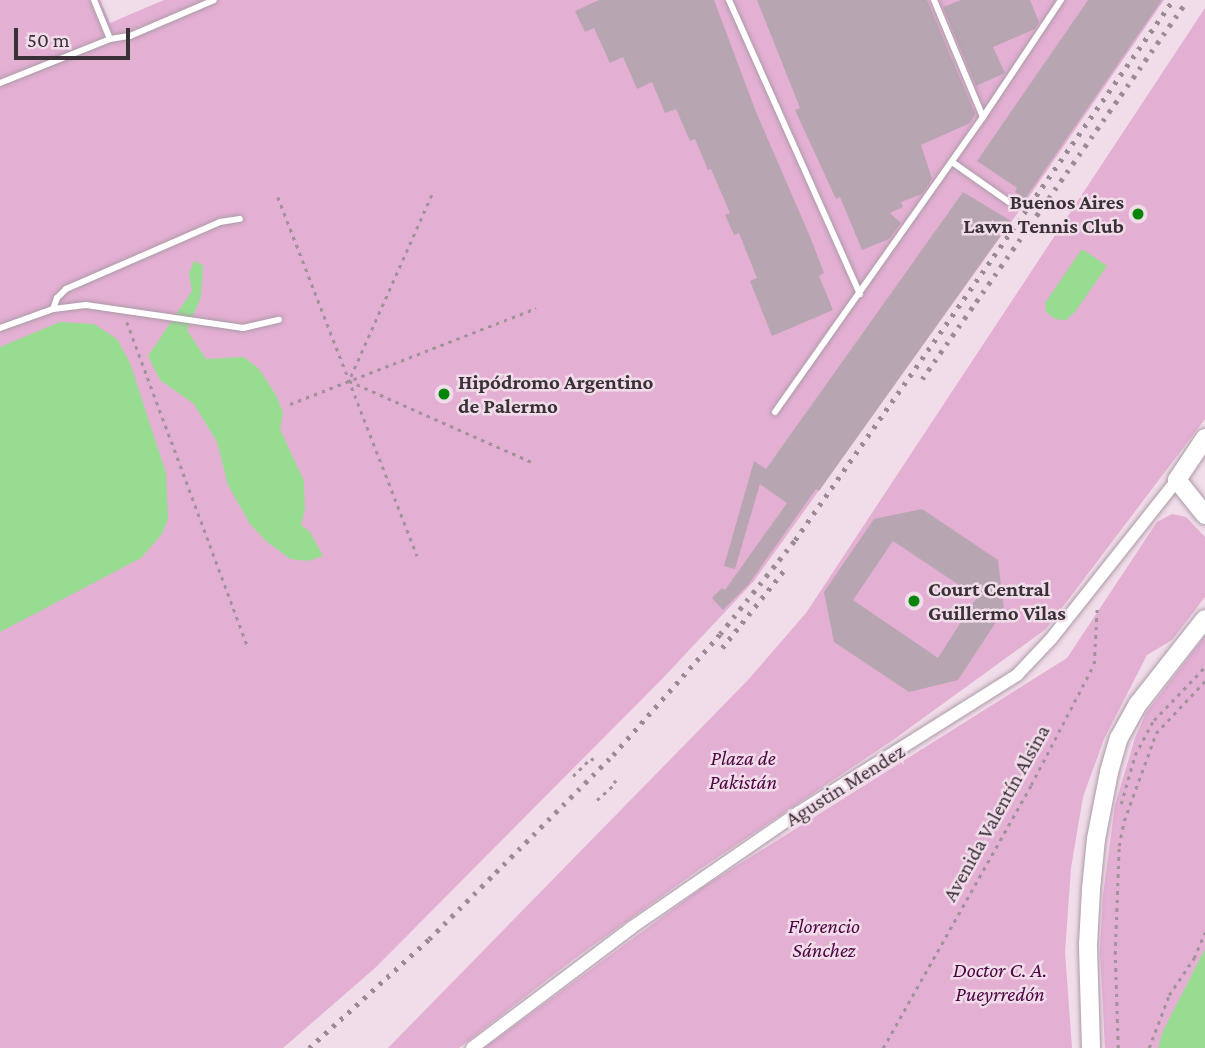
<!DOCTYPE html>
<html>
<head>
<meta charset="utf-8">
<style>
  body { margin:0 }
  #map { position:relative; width:1205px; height:1048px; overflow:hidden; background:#f1dcea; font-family:"Crimson Pro",serif }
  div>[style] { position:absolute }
  .green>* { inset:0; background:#e3afd3 }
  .water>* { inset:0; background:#98dc92 }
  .building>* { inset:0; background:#b8a5b2 }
  .path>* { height:2.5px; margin-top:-1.25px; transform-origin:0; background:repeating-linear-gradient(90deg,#a1929c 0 3.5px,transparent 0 8.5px) }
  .roads { filter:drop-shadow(0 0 2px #ad9aa7) drop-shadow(0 0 2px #ad9aa7) }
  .service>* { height:6px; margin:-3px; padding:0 3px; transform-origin:3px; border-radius:3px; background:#fff }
  .minor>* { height:12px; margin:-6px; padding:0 6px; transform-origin:6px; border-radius:6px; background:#fff }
  .secondary>* { height:18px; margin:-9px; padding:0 9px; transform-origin:9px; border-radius:9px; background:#fff }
  .rail>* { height:4.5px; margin-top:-2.25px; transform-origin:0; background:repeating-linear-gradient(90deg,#998a93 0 3.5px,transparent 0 10.5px) }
  .dots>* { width:19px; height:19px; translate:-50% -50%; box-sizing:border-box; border:4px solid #f1dcea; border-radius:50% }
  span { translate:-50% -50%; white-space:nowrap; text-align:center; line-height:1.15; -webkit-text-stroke:5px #f1dcea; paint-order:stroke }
  .poi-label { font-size:21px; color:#393136; font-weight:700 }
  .right { translate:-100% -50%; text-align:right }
  .left { translate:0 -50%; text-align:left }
  .park-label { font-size:21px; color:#4e0541; font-style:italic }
  .street-label { font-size:21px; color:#393136 }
  .scale { position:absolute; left:14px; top:28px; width:116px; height:32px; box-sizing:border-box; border:4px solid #393136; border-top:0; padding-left:9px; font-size:21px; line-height:24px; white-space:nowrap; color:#393136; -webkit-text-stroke:5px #f1dcea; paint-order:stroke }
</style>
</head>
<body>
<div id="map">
  <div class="green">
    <div style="clip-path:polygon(0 0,100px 0,110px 23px,164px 0,1164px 0,1022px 207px,754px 581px,662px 679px,375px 968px,283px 1048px,0 1048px)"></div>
    <div style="clip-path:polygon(1205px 8px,1205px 419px,1046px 629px,893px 740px,700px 869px,574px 959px,459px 1048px,388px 1048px,748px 680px,806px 613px)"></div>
    <div style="clip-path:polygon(1172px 514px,1186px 517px,1205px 537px,1205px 597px,1172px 640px,1147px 655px,1104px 739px,1083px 797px,1071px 868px,1065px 952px,1072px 1048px,484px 1048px,703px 887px,1067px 658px,1157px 522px)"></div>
    <div style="clip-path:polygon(1205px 636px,1205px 1048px,1105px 1048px,1100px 951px,1103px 895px,1115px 805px,1135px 738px,1146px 713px)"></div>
  </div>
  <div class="water">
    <div style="clip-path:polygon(1082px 249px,1107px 266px,1075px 312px,1066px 320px,1055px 319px,1046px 312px,1045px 303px)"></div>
    <div style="clip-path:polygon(194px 261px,203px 265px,201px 297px,187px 330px,206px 359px,244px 357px,259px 369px,276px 395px,283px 413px,280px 429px,304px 481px,305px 509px,301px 525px,310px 532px,323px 556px,308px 561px,290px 559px,266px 541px,250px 524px,228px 485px,217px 442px,194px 404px,160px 380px,148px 356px,192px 291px,189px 274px)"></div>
    <div style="clip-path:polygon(60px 322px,94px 324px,117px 339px,130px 363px,166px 473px,168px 519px,162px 534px,141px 558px,0 632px,0 347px)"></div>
    <div style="clip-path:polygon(1205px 949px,1205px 1048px,1158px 1048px,1163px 1031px)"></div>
  </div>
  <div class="building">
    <div style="clip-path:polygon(599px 0,714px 0,756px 112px,811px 239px,824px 273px,819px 276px,833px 310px,772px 336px,750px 281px,757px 278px,739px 233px,734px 235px,725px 215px,730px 213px,711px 169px,708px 170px,695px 139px,690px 141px,676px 109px,665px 113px,652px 82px,637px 89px,623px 57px,610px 63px,594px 28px,585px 32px,575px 11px)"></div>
    <div style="clip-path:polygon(757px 0,927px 0,975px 114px,970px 123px,921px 145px,932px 179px,922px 194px,901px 202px,903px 207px,890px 213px,901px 223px,889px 239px,862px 250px,840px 197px,836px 199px,795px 110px,800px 108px)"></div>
    <div style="clip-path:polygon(961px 0,1030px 0,1039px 22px,1035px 29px,993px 47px,1005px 73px,976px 86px,943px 7px)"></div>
    <div style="clip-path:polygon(1088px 0,1162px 0,1025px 199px,1015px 192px,1017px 188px,977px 161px)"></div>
    <div style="clip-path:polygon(963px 192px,1011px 221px,819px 491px,816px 489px,748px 585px,723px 610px,712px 598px,722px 588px,725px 590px,787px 503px,760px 484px,735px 569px,724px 566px,754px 461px,766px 469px)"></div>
    <div style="clip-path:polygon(evenodd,922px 509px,998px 560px,1004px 610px,958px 680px,909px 692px,834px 642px,824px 592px,874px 519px,922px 509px,893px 541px,977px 597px,938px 658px,853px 600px,893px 541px)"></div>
  </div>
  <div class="path">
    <div style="left:432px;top:195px;width:204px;rotate:114deg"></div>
    <div style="left:349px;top:381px;width:200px;rotate:23.9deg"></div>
    <div style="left:278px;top:197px;width:385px;rotate:68.8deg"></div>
    <div style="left:127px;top:322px;width:347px;rotate:69.6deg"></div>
    <div style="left:290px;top:404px;width:264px;rotate:-21.3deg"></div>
    <div style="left:573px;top:776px;width:25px;rotate:-45deg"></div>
    <div style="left:591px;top:758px;width:4px;rotate:34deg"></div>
    <div style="left:597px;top:800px;width:25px;rotate:-42deg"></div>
    <div style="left:616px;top:783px;width:4px;rotate:-135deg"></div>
    <div style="left:1121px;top:804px;width:51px;rotate:-74.1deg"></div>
    <div style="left:1135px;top:755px;width:40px;rotate:-62deg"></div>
    <div style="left:1154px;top:720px;width:74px;rotate:-46.1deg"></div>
    <div style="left:883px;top:1048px;width:302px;rotate:-60.6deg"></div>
    <div style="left:1031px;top:785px;width:136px;rotate:-62.5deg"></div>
    <div style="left:1094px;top:664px;width:58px;rotate:-87deg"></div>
    <div style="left:1118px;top:1048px;width:94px;rotate:-91.8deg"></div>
    <div style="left:1115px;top:954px;width:108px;rotate:-87.9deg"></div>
    <div style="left:1119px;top:846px;width:25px;rotate:-79deg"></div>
    <div style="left:1124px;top:821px;width:94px;rotate:-70deg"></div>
    <div style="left:1156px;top:733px;width:71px;rotate:-46.7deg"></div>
    <div style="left:1149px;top:1048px;width:57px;rotate:-69.3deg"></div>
    <div style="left:1169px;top:995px;width:45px;rotate:-56deg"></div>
    <div style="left:1194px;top:958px;width:28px;rotate:-67deg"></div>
  </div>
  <div class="roads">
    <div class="service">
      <div style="left:729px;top:0;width:322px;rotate:66deg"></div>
      <div style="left:934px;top:0;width:127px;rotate:67.3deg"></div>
      <div style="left:110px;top:39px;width:20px;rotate:-9deg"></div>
      <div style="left:130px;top:36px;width:91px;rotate:-23.2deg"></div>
      <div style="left:0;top:83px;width:118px;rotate:-21.8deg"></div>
      <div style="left:110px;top:39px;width:42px;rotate:-112.3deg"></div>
      <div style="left:952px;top:162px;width:70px;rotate:35.1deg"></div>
      <div style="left:53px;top:309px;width:12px;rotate:-70deg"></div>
      <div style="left:57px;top:298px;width:13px;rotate:-45deg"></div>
      <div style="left:66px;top:289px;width:168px;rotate:-23.5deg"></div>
      <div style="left:220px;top:222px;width:20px;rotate:-9deg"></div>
      <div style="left:0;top:328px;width:56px;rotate:-19.7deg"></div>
      <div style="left:53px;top:309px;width:33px;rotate:-7deg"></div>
      <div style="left:86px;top:305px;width:159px;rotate:8.3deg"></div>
      <div style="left:243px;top:328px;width:37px;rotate:-13deg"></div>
      <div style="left:775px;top:412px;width:361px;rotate:-54.8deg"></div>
      <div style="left:983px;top:117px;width:141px;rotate:-56.3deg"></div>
    </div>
    <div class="minor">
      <div style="left:472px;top:1048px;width:199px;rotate:-37deg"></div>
      <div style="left:631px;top:928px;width:203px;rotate:-34.6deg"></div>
      <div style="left:798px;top:813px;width:259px;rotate:-32.2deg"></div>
      <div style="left:1017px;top:675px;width:50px;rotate:-46.6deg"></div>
      <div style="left:1051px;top:639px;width:203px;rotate:-51.6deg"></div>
    </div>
    <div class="secondary">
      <div style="left:1205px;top:438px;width:50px;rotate:123.7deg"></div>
      <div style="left:1177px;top:480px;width:45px;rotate:51.3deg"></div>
      <div style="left:1091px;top:1048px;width:103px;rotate:-91.7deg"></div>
      <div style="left:1088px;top:945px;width:56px;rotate:-86.9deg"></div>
      <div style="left:1091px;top:889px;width:50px;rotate:-84.3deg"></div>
      <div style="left:1096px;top:839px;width:68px;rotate:-79deg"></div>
      <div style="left:1109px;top:772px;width:35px;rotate:-74deg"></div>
      <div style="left:1119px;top:738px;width:39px;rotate:-61deg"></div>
      <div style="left:1138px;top:704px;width:108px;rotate:-51.8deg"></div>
    </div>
  </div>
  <div class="rail">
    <div style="left:922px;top:379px;width:462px;rotate:-55deg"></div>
    <div style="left:722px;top:648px;width:101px;rotate:-51.4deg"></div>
    <div style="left:309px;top:1048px;width:162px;rotate:-42.2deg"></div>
    <div style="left:429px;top:939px;width:260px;rotate:-45deg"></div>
    <div style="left:613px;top:755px;width:162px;rotate:-48.5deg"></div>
    <div style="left:720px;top:634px;width:120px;rotate:-51.4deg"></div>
    <div style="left:795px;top:540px;width:659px;rotate:-55.01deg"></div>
  </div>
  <div class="dots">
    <div style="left:1138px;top:214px;background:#048506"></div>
    <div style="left:444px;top:394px;background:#048506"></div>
    <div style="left:914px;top:601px;background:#048506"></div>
  </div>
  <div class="poi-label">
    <span class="right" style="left:1124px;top:214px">Buenos Aires<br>Lawn Tennis Club</span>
    <span class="left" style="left:458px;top:394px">Hipódromo Argentino<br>de Palermo</span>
    <span class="left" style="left:928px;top:601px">Court Central<br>Guillermo Vilas</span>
  </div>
  <div class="park-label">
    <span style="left:743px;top:770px">Plaza de<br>Pakistán</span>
    <span style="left:824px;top:938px">Florencio<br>Sánchez</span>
    <span style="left:1000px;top:982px">Doctor C. A.<br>Pueyrredón</span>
  </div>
  <div class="street-label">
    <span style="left:845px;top:785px;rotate:-32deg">Agustin Mendez</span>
    <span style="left:996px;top:813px;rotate:-61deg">Avenida Valentín Alsina</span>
  </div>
  <div class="scale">50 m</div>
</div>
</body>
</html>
